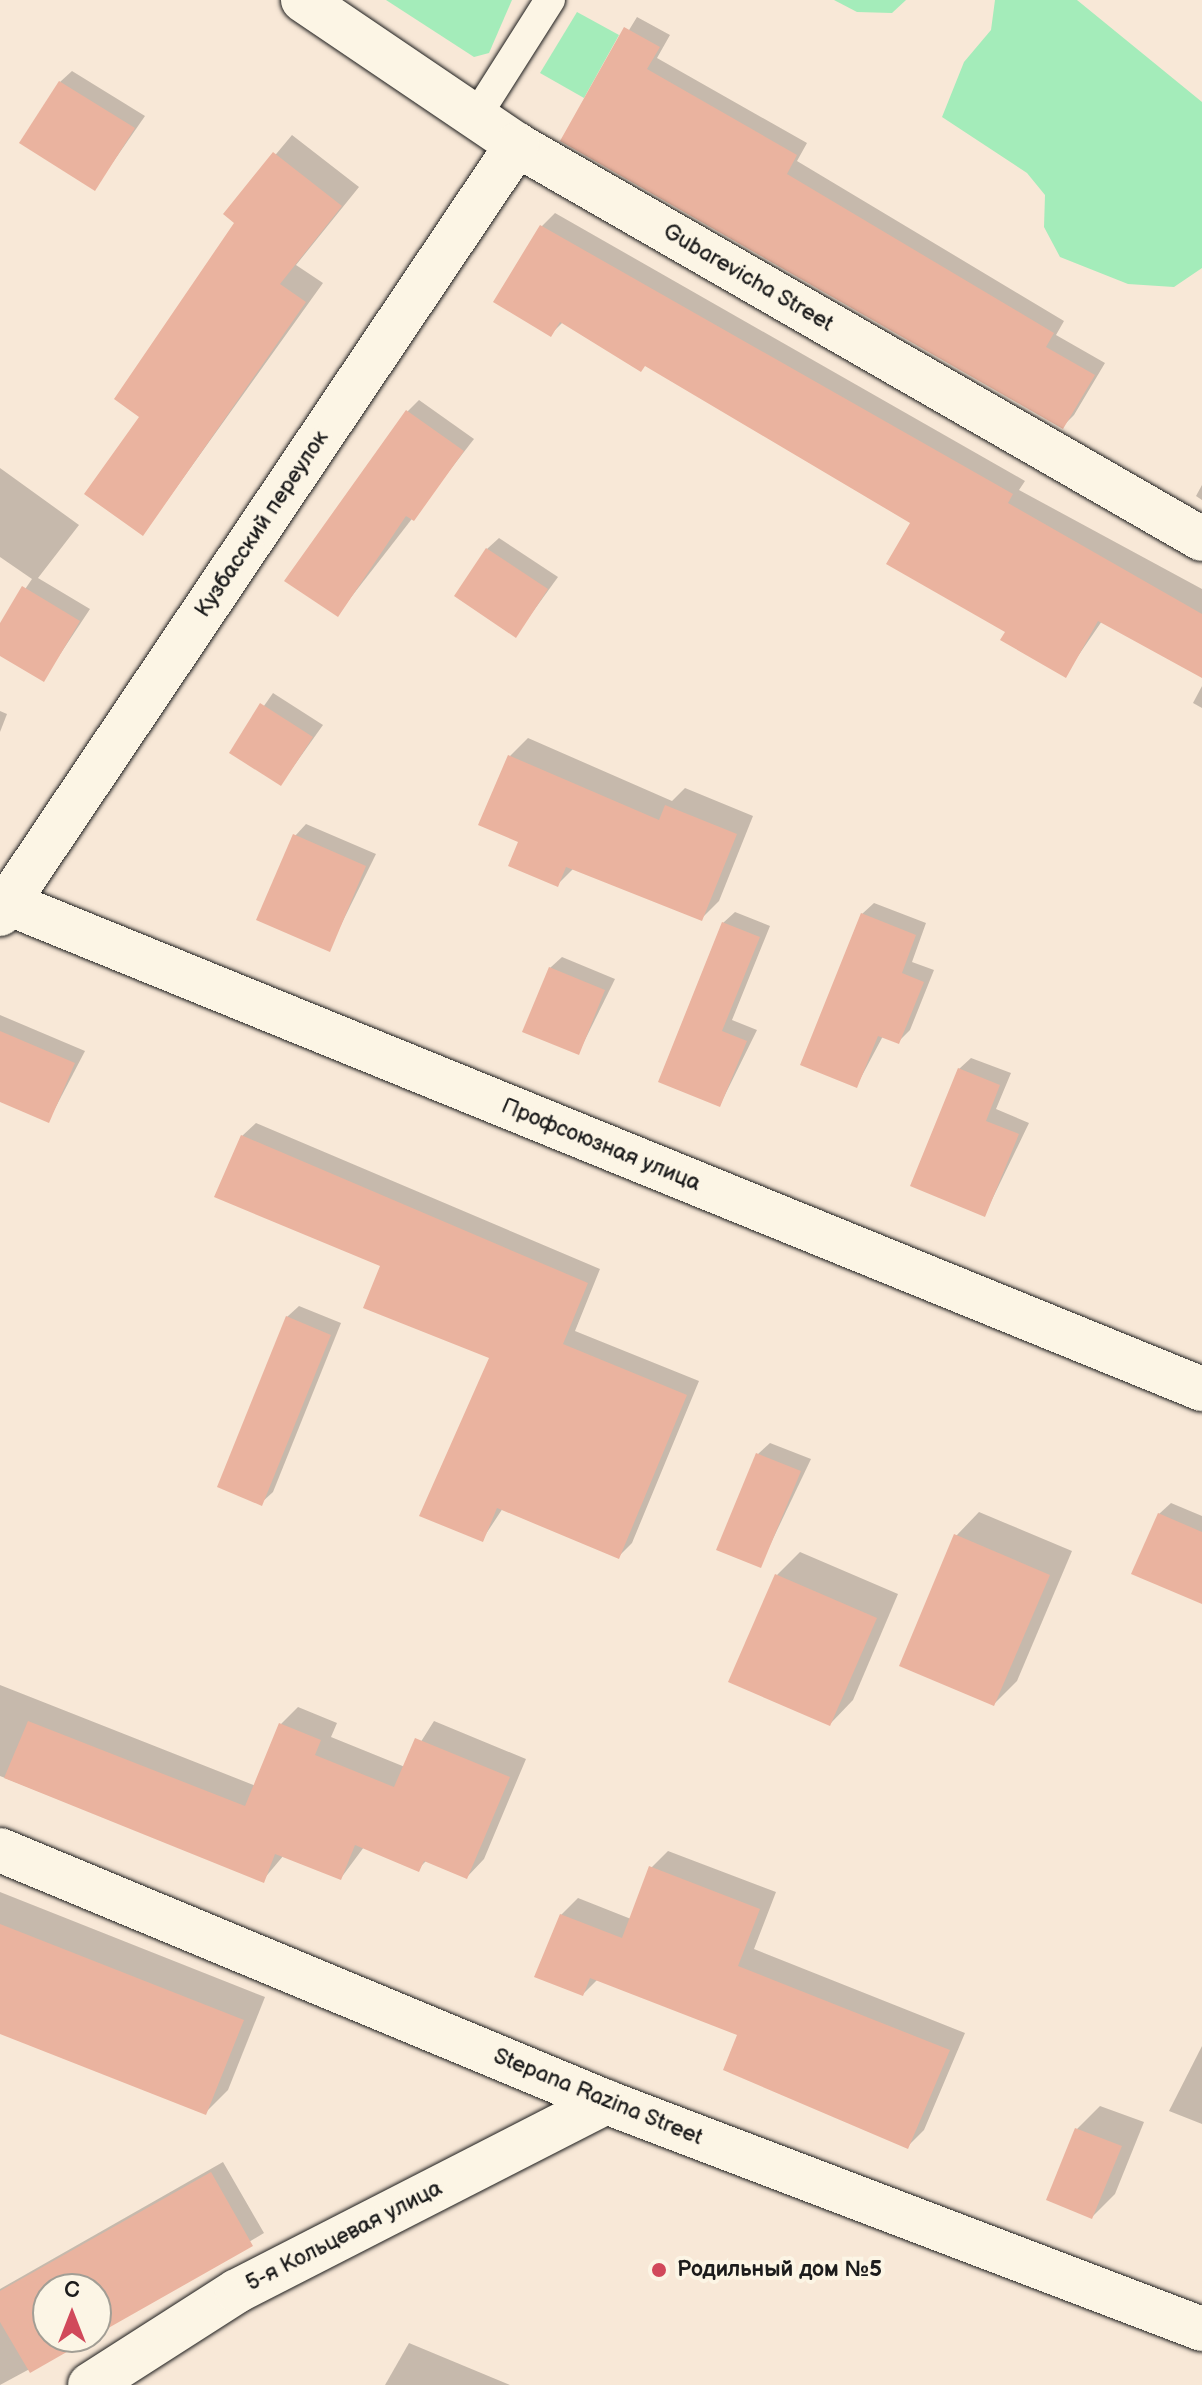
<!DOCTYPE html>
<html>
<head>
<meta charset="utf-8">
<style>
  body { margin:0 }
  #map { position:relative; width:1202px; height:2385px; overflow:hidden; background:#f8e8d7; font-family:"Balsamiq Sans",sans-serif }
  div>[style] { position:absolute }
  .green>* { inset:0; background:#a4ecba }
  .shadow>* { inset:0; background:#0003 }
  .building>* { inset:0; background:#eab39f }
  .roads { filter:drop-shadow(0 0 2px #1c1c1c) drop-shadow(0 0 2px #1c1c1c) }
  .service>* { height:30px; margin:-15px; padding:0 15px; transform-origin:15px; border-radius:15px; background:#fcf5e5 }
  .minor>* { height:44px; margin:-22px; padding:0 22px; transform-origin:22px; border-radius:22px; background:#fcf5e5 }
  .primary>* { height:44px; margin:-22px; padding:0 22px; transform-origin:22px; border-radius:22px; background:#fcf5e5 }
  .dots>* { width:22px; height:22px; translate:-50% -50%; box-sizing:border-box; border:4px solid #fcf5e5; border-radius:50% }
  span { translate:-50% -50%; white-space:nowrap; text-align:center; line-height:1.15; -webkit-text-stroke:8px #fcf5e5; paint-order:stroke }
  .street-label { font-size:22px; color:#1c1c1c }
  .poi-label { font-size:22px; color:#1c1c1c; font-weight:700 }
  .left { translate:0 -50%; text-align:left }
  .north { position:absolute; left:32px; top:2273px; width:80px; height:80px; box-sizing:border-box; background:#fcf5e5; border:2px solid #a29e95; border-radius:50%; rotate:0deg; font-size:22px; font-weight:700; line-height:32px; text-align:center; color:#1c1c1c }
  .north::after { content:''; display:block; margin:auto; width:28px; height:36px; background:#d1495b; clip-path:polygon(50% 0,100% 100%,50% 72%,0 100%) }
</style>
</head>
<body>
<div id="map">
  <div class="green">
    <div style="clip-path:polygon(386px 0,512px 0,489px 53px,474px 57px)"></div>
    <div style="clip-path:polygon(834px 0,906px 0,892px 13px,857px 12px)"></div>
    <div style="clip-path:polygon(995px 0,1077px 0,1202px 102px,1202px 268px,1174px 287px,1128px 284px,1060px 257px,1044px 227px,1045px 195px,1027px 173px,942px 117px,964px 62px,991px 30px)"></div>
    <div style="clip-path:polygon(577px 12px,619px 35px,584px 98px,540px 73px)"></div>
  </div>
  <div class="shadow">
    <div style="clip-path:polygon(637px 17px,670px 35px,657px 58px,807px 143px,797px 161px,1064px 321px,1056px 335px,1105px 363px,1074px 415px,1063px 426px,562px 140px)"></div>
    <div style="clip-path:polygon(72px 71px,145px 116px,95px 188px,60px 82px)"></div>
    <div style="clip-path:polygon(292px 135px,359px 187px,296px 265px,323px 283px,143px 534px,142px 417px,237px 223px,226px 214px)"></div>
    <div style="clip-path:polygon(555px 213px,1025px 481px,1019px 490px,1202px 589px,1202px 675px,1102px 621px,1065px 675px,1007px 631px,912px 522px,646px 364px,563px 322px,551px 334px,542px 226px)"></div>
    <div style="clip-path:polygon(419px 400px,474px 439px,338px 614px,408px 411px)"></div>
    <div style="clip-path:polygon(0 468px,79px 525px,38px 578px,90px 609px,43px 680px,0 654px,0 626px,32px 579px,0 557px)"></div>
    <div style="clip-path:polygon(1202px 485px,1202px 500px,1196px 496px)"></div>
    <div style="clip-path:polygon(499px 538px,558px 577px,516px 635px,487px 549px)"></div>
    <div style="clip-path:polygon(1202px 686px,1202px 708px,1193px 703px)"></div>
    <div style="clip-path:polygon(273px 693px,323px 725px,281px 784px,232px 752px)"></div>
    <div style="clip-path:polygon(0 711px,7px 714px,0 732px)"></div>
    <div style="clip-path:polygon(528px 738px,672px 801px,685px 788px,753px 816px,719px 901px,701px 919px,574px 868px,557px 885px,521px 841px,510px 756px)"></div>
    <div style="clip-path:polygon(306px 824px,376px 854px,329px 949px,295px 836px)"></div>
    <div style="clip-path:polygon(874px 903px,926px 923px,912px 962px,934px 970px,910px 1030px,898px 1042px,883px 1036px,857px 1085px,862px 914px)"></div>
    <div style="clip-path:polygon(735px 912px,770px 926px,732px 1020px,757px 1030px,720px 1105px,723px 923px)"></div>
    <div style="clip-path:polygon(562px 957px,615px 979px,579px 1052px,550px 968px)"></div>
    <div style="clip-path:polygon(0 1015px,85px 1051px,49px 1120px,0 1100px)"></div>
    <div style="clip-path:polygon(971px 1058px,1011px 1073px,996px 1109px,1029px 1123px,985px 1214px,959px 1069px)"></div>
    <div style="clip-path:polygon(256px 1123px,600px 1269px,575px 1331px,699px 1381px,632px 1543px,619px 1556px,503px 1508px,482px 1540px,491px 1357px,242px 1136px)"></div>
    <div style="clip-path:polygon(299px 1306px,341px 1323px,273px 1492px,261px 1503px,287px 1317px)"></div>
    <div style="clip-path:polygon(770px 1443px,811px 1459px,760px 1566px,758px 1454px)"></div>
    <div style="clip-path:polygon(1171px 1503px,1202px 1516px,1202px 1597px,1159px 1514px)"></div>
    <div style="clip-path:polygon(979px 1512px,1072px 1551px,1017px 1681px,994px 1704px,956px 1536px)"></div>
    <div style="clip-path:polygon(800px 1552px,898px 1594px,853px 1700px,830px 1724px,777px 1575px)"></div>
    <div style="clip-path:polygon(0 1685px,256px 1786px,281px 1724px,298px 1707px,337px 1723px,331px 1737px,405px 1767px,434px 1721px,526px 1759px,484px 1859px,467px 1877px,427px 1860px,418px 1869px,364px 1847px,341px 1878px,284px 1855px,263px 1880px,0 1776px)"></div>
    <div style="clip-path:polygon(668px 1851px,776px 1892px,754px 1949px,965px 2033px,924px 2130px,907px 2147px,739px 2034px,598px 1979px,583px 1994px,561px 1915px,578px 1898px,631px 1919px,651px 1868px)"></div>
    <div style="clip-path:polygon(0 1892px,265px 1997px,228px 2090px,205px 2113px,0 2032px)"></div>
    <div style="clip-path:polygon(1202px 2046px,1202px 2124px,1169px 2111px)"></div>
    <div style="clip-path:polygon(1100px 2106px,1144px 2122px,1115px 2194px,1092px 2217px,1077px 2129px)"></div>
    <div style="clip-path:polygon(223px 2162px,264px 2233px,96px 2333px,96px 2289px,48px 2289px,48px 2337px,89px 2337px,0 2385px,0 2289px)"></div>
    <div style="clip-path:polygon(409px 2343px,510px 2385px,385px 2385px)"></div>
  </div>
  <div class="building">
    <div style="clip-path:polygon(624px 27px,660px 47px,647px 69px,797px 155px,787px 174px,1054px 333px,1046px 347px,1095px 375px,1063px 429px,560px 141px)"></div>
    <div style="clip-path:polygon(59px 81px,135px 128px,95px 191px,19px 143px)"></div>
    <div style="clip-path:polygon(273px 152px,342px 206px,280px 284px,306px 302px,143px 536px,84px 494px,139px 417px,114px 399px,234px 223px,223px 214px)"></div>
    <div style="clip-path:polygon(540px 225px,1013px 494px,1008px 503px,1202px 614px,1202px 678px,1098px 621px,1066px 678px,1000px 640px,1005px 632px,886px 564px,910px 523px,645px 366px,641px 372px,560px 322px,551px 337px,493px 302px)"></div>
    <div style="clip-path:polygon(406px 410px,464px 451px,414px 521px,406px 516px,338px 617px,284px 581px)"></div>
    <div style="clip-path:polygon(486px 548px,548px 589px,516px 638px,454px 596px)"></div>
    <div style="clip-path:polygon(22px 586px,80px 621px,44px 682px,0 656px,0 623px)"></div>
    <div style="clip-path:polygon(260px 703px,313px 737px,281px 786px,229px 753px)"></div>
    <div style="clip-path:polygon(508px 755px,659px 820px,665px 805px,737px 834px,702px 921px,566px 867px,558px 887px,508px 866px,518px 842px,478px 825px)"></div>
    <div style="clip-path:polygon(293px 834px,366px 866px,330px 952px,256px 920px)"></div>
    <div style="clip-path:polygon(861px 913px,916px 935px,902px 973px,924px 982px,899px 1044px,878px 1036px,857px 1088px,800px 1065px)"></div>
    <div style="clip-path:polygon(722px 922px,760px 937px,722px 1031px,747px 1041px,720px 1107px,658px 1082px)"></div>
    <div style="clip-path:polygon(549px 967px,605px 990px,579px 1055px,522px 1032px)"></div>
    <div style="clip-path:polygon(0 1031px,75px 1063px,49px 1123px,0 1102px)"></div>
    <div style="clip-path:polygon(958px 1068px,1000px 1085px,986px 1121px,1019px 1134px,985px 1217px,910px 1186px)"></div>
    <div style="clip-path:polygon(241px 1135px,588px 1283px,563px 1344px,687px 1395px,619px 1559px,497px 1508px,483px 1542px,419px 1516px,489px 1358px,363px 1308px,380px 1266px,214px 1197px)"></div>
    <div style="clip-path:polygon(286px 1316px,331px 1335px,262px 1506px,217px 1487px)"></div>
    <div style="clip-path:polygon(756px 1453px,801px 1471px,761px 1568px,716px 1550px)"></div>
    <div style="clip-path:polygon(1158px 1513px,1202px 1532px,1202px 1604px,1131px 1574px)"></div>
    <div style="clip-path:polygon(954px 1534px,1050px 1575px,994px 1706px,899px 1666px)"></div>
    <div style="clip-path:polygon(775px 1574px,877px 1618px,830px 1726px,728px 1682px)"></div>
    <div style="clip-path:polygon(28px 1721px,245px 1806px,279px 1723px,321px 1740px,315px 1755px,394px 1787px,415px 1738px,510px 1777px,467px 1879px,424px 1861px,419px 1872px,355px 1845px,341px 1880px,275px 1854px,264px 1883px,4px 1778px)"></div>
    <div style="clip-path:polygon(649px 1866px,760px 1909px,738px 1966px,950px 2050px,908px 2149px,723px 2070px,737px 2035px,590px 1978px,583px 1996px,534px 1977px,560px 1914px,622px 1938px)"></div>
    <div style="clip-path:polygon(0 1924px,244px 2020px,206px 2115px,0 2034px)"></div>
    <div style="clip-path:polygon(1075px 2128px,1122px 2146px,1092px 2219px,1046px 2200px)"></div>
    <div style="clip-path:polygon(211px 2172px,253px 2246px,96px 2335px,96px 2289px,48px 2289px,48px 2337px,93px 2337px,30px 2373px,0 2322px,0 2291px)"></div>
  </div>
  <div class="roads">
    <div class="service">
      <div style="left:475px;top:118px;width:140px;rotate:-57.6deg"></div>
    </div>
    <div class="minor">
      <div style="left:303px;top:0;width:258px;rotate:34.1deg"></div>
      <div style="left:517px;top:145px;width:790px;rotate:29.91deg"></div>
      <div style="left:0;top:914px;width:927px;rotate:-56.09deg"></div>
      <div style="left:0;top:1850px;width:656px;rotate:22.58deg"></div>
      <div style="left:606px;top:2102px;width:638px;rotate:20.85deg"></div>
      <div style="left:90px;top:2385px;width:174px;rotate:-32.6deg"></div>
      <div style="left:237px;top:2291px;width:415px;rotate:-27.1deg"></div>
    </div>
    <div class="primary">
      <div style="left:0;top:900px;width:1298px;rotate:22.14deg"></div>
    </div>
  </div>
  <div class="dots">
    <div style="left:659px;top:2270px;background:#d1495b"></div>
  </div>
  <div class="street-label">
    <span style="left:748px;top:278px;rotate:30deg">Gubarevicha Street</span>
    <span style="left:262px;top:524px;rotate:-56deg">Кузбасский переулок</span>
    <span style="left:601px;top:1145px;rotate:22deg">Профсоюзная улица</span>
    <span style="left:598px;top:2097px;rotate:22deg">Stepana Razina Street</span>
    <span style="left:344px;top:2236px;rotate:-27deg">5-я Кольцевая улица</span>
  </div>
  <div class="poi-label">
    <span class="left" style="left:677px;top:2270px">Родильный дом №5</span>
  </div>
  <div class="north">С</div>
</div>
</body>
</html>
